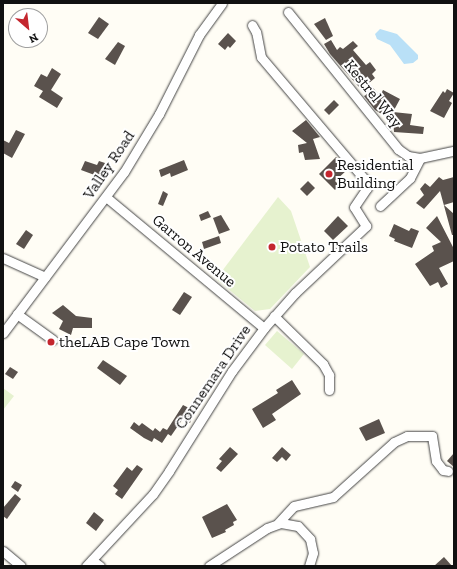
<!DOCTYPE html>
<html>
<head>
<meta charset="utf-8">
<style>
  body { margin:0 }
  #map { position:relative; width:457px; height:569px; overflow:hidden; background:#fffdf5; font-family:"Zilla Slab",serif }
  div>[style] { position:absolute }
  .pitch>* { inset:0; background:#e6f2cf }
  .water>* { inset:0; background:#b9e0f7 }
  .building>* { inset:0; background:#5a524d }
  .roads { filter:drop-shadow(0 0 1px #444) drop-shadow(0 0 1px #444) }
  .minor>* { height:9px; margin:-4.5px; padding:0 4.5px; transform-origin:4.5px; border-radius:4.5px; background:#fff }
  .dots>* { width:11px; height:11px; translate:-50% -50%; box-sizing:border-box; border:2px solid #fff; border-radius:50% }
  span { translate:-50% -50%; white-space:nowrap; text-align:center; line-height:1.15; -webkit-text-stroke:4px #fff; paint-order:stroke }
  .street-label { font-size:16px; color:#111 }
  .poi-label { font-size:16px; color:#111 }
  .left { translate:0 -50%; text-align:left }
  .frame { position:absolute; inset:0; border:4px solid #111; pointer-events:none }
  .north { position:absolute; left:8px; top:8px; width:40px; height:40px; box-sizing:border-box; background:#fff; border:1px solid #a0a0a0; border-radius:50%; rotate:152deg; font-size:11px; font-weight:700; line-height:16px; text-align:center; color:#111 }
  .north::after { content:''; display:block; margin:auto; width:14px; height:18px; background:#c4262e; clip-path:polygon(50% 0,100% 100%,50% 72%,0 100%) }
</style>
</head>
<body>
<div id="map">
  <div class="pitch">
    <div style="clip-path:polygon(278px 197px,291px 211px,310px 267px,270px 309px,255px 311px,216px 279px)"></div>
    <div style="clip-path:polygon(277px 331px,304px 354px,292px 369px,265px 345px)"></div>
    <div style="clip-path:polygon(3px 388px,14px 396px,3px 410px)"></div>
  </div>
  <div class="water">
    <div style="clip-path:polygon(380px 29px,397px 34px,418px 55px,418px 59px,413px 63px,404px 64px,390px 45px,377px 39px,375px 34px)"></div>
  </div>
  <div class="building">
    <div style="clip-path:polygon(99px 17px,109px 24px,98px 39px,88px 33px)"></div>
    <div style="clip-path:polygon(325px 18px,333px 36px,326px 40px,314px 24px)"></div>
    <div style="clip-path:polygon(228px 33px,236px 41px,230px 48px,228px 46px,225px 50px,218px 44px)"></div>
    <div style="clip-path:polygon(331px 40px,337px 50px,340px 47px,343px 49px,353px 41px,358px 46px,353px 50px,366px 65px,370px 62px,376px 70px,372px 74px,375px 78px,369px 83px,380px 96px,383px 90px,400px 99px,393px 112px,412px 114px,410px 125px,424px 127px,423px 134px,394px 132px,393px 121px,375px 110px,364px 96px,366px 95px,330px 54px,324px 44px)"></div>
    <div style="clip-path:polygon(118px 42px,125px 46px,115px 65px,105px 59px)"></div>
    <div style="clip-path:polygon(52px 68px,61px 74px,51px 90px,63px 98px,57px 108px,39px 97px,43px 91px,34px 86px,41px 74px,47px 77px)"></div>
    <div style="clip-path:polygon(447px 89px,454px 93px,449px 101px,452px 103px,444px 118px,430px 111px,443px 91px,445px 93px)"></div>
    <div style="clip-path:polygon(334px 100px,339px 105px,329px 115px,324px 110px)"></div>
    <div style="clip-path:polygon(306px 120px,320px 137px,313px 139px,320px 159px,305px 160px,303px 152px,299px 153px,298px 145px,307px 143px,292px 131px)"></div>
    <div style="clip-path:polygon(16px 130px,25px 134px,12px 158px,3px 153px,3px 140px,9px 143px)"></div>
    <div style="clip-path:polygon(336px 157px,347px 170px,335px 181px,340px 186px,335px 190px,319px 174px)"></div>
    <div style="clip-path:polygon(184px 160px,188px 170px,171px 177px,170px 173px,161px 177px,159px 170px)"></div>
    <div style="clip-path:polygon(85px 161px,97px 165px,99px 161px,105px 163px,100px 177px,81px 170px)"></div>
    <div style="clip-path:polygon(439px 177px,443px 180px,454px 177px,454px 202px,444px 205px,454px 214px,454px 235px,452px 235px,440px 191px,424px 209px,416px 203px,424px 195px,420px 189px,425px 183px,430px 187px)"></div>
    <div style="clip-path:polygon(308px 181px,315px 188px,307px 196px,300px 189px)"></div>
    <div style="clip-path:polygon(163px 191px,168px 194px,163px 206px,158px 204px)"></div>
    <div style="clip-path:polygon(208px 211px,211px 217px,201px 221px,199px 215px)"></div>
    <div style="clip-path:polygon(221px 215px,230px 230px,219px 234px,213px 218px)"></div>
    <div style="clip-path:polygon(338px 216px,348px 226px,333px 240px,324px 231px)"></div>
    <div style="clip-path:polygon(437px 216px,454px 249px,454px 261px,439px 268px,448px 284px,441px 288px,438px 282px,430px 286px,415px 264px,434px 251px,432px 246px,441px 242px,426px 228px)"></div>
    <div style="clip-path:polygon(394px 224px,409px 231px,411px 228px,419px 231px,412px 248px,394px 241px,395px 239px,389px 236px)"></div>
    <div style="clip-path:polygon(26px 230px,33px 235px,24px 249px,16px 244px)"></div>
    <div style="clip-path:polygon(219px 236px,221px 243px,204px 249px,202px 242px)"></div>
    <div style="clip-path:polygon(184px 292px,192px 297px,180px 315px,172px 310px)"></div>
    <div style="clip-path:polygon(63px 305px,76px 316px,92px 318px,92px 328px,73px 328px,71px 335px,59px 329px,63px 321px,52px 313px)"></div>
    <div style="clip-path:polygon(103px 360px,127px 376px,120px 385px,97px 368px)"></div>
    <div style="clip-path:polygon(10px 367px,18px 372px,13px 379px,5px 374px)"></div>
    <div style="clip-path:polygon(292px 380px,301px 394px,272px 414px,276px 420px,263px 428px,252px 409px,278px 393px,276px 390px)"></div>
    <div style="clip-path:polygon(183px 405px,189px 408px,187px 411px,194px 414px,190px 423px,182px 420px,171px 436px,168px 434px,162px 443px,154px 438px,152px 442px,144px 438px,130px 428px,134px 422px,139px 426px,142px 423px,153px 431px,155px 428px,160px 432px,163px 428px,167px 430px)"></div>
    <div style="clip-path:polygon(379px 419px,385px 433px,366px 441px,359px 428px)"></div>
    <div style="clip-path:polygon(230px 447px,238px 454px,221px 472px,216px 468px,222px 461px,219px 459px)"></div>
    <div style="clip-path:polygon(282px 447px,291px 455px,286px 461px,282px 457px,277px 462px,272px 458px)"></div>
    <div style="clip-path:polygon(454px 453px,454px 467px,447px 461px)"></div>
    <div style="clip-path:polygon(137px 465px,143px 469px,122px 499px,115px 494px,118px 490px,113px 486px,127px 467px,132px 471px)"></div>
    <div style="clip-path:polygon(15px 481px,22px 485px,18px 492px,11px 487px)"></div>
    <div style="clip-path:polygon(15px 494px,21px 499px,7px 519px,3px 516px,3px 508px)"></div>
    <div style="clip-path:polygon(227px 504px,237px 520px,233px 522px,234px 525px,225px 530px,226px 532px,212px 538px,202px 517px)"></div>
    <div style="clip-path:polygon(94px 512px,104px 520px,96px 531px,86px 523px)"></div>
    <div style="clip-path:polygon(444px 557px,452px 566px,434px 566px)"></div>
  </div>
  <div class="roads">
    <div class="minor">
      <div style="left:288px;top:12px;width:176px;rotate:51.2deg"></div>
      <div style="left:398px;top:149px;width:12px;rotate:35deg"></div>
      <div style="left:408px;top:156px;width:12px;rotate:9deg"></div>
      <div style="left:420px;top:158px;width:35px;rotate:-12deg"></div>
      <div style="left:106px;top:197px;width:205px;rotate:39.7deg"></div>
      <div style="left:380px;top:206px;width:41px;rotate:-43deg"></div>
      <div style="left:410px;top:178px;width:22px;rotate:-63deg"></div>
      <div style="left:3px;top:258px;width:46px;rotate:24.3deg"></div>
      <div style="left:17px;top:314px;width:44px;rotate:35.8deg"></div>
      <div style="left:274px;top:316px;width:69px;rotate:44.4deg"></div>
      <div style="left:323px;top:364px;width:13px;rotate:61deg"></div>
      <div style="left:329px;top:375px;width:15px;rotate:90deg"></div>
      <div style="left:3px;top:333px;width:201px;rotate:-53.1deg"></div>
      <div style="left:124px;top:172px;width:68px;rotate:-58.9deg"></div>
      <div style="left:159px;top:114px;width:89px;rotate:-63.1deg"></div>
      <div style="left:199px;top:35px;width:39px;rotate:-54deg"></div>
      <div style="left:278px;top:523px;width:23px;rotate:-47deg"></div>
      <div style="left:294px;top:506px;width:40px;rotate:-13deg"></div>
      <div style="left:333px;top:497px;width:82px;rotate:-42deg"></div>
      <div style="left:394px;top:442px;width:14px;rotate:-25deg"></div>
      <div style="left:407px;top:436px;width:25px"></div>
      <div style="left:432px;top:436px;width:25px;rotate:81deg"></div>
      <div style="left:436px;top:461px;width:11px;rotate:52deg"></div>
      <div style="left:443px;top:470px;width:5px;rotate:11deg"></div>
      <div style="left:3px;top:551px;width:23px;rotate:40deg"></div>
      <div style="left:92px;top:560px;width:10px;rotate:37deg"></div>
      <div style="left:86px;top:566px;width:98px;rotate:-47.1deg"></div>
      <div style="left:153px;top:494px;width:28px;rotate:-55deg"></div>
      <div style="left:169px;top:471px;width:118px;rotate:-57.8deg"></div>
      <div style="left:232px;top:371px;width:54px;rotate:-53.3deg"></div>
      <div style="left:264px;top:328px;width:47px;rotate:-48.5deg"></div>
      <div style="left:295px;top:293px;width:98px;rotate:-43.3deg"></div>
      <div style="left:366px;top:226px;width:22px;rotate:-122deg"></div>
      <div style="left:354px;top:207px;width:23px;rotate:-56deg"></div>
      <div style="left:367px;top:188px;width:7px;rotate:-98deg"></div>
      <div style="left:366px;top:181px;width:162px;rotate:-130.3deg"></div>
      <div style="left:261px;top:57px;width:25px;rotate:-101deg"></div>
      <div style="left:256px;top:32px;width:8px;rotate:-120deg"></div>
      <div style="left:209px;top:566px;width:69px;rotate:-33.2deg"></div>
      <div style="left:267px;top:528px;width:15px;rotate:-20deg"></div>
      <div style="left:281px;top:523px;width:17px;rotate:10deg"></div>
      <div style="left:298px;top:526px;width:18px;rotate:47deg"></div>
      <div style="left:310px;top:539px;width:14px;rotate:78deg"></div>
      <div style="left:313px;top:553px;width:14px;rotate:107deg"></div>
    </div>
  </div>
  <div class="dots">
    <div style="left:329px;top:174px;background:#c4262e"></div>
    <div style="left:272px;top:247px;background:#c4262e"></div>
    <div style="left:51px;top:342px;background:#c4262e"></div>
  </div>
  <div class="street-label">
    <span style="left:373px;top:94px;rotate:51deg">Kestrel Way</span>
    <span style="left:109px;top:165px;rotate:-56deg">Valley Road</span>
    <span style="left:194px;top:251px;rotate:40deg">Garron Avenue</span>
    <span style="left:213px;top:377px;rotate:-56deg">Connemara Drive</span>
  </div>
  <div class="poi-label">
    <span class="left" style="left:337px;top:174px">Residential<br>Building</span>
    <span class="left" style="left:280px;top:247px">Potato Trails</span>
    <span class="left" style="left:59px;top:342px">theLAB Cape Town</span>
  </div>
  <div class="frame"></div>
  <div class="north">N</div>
</div>
</body>
</html>
